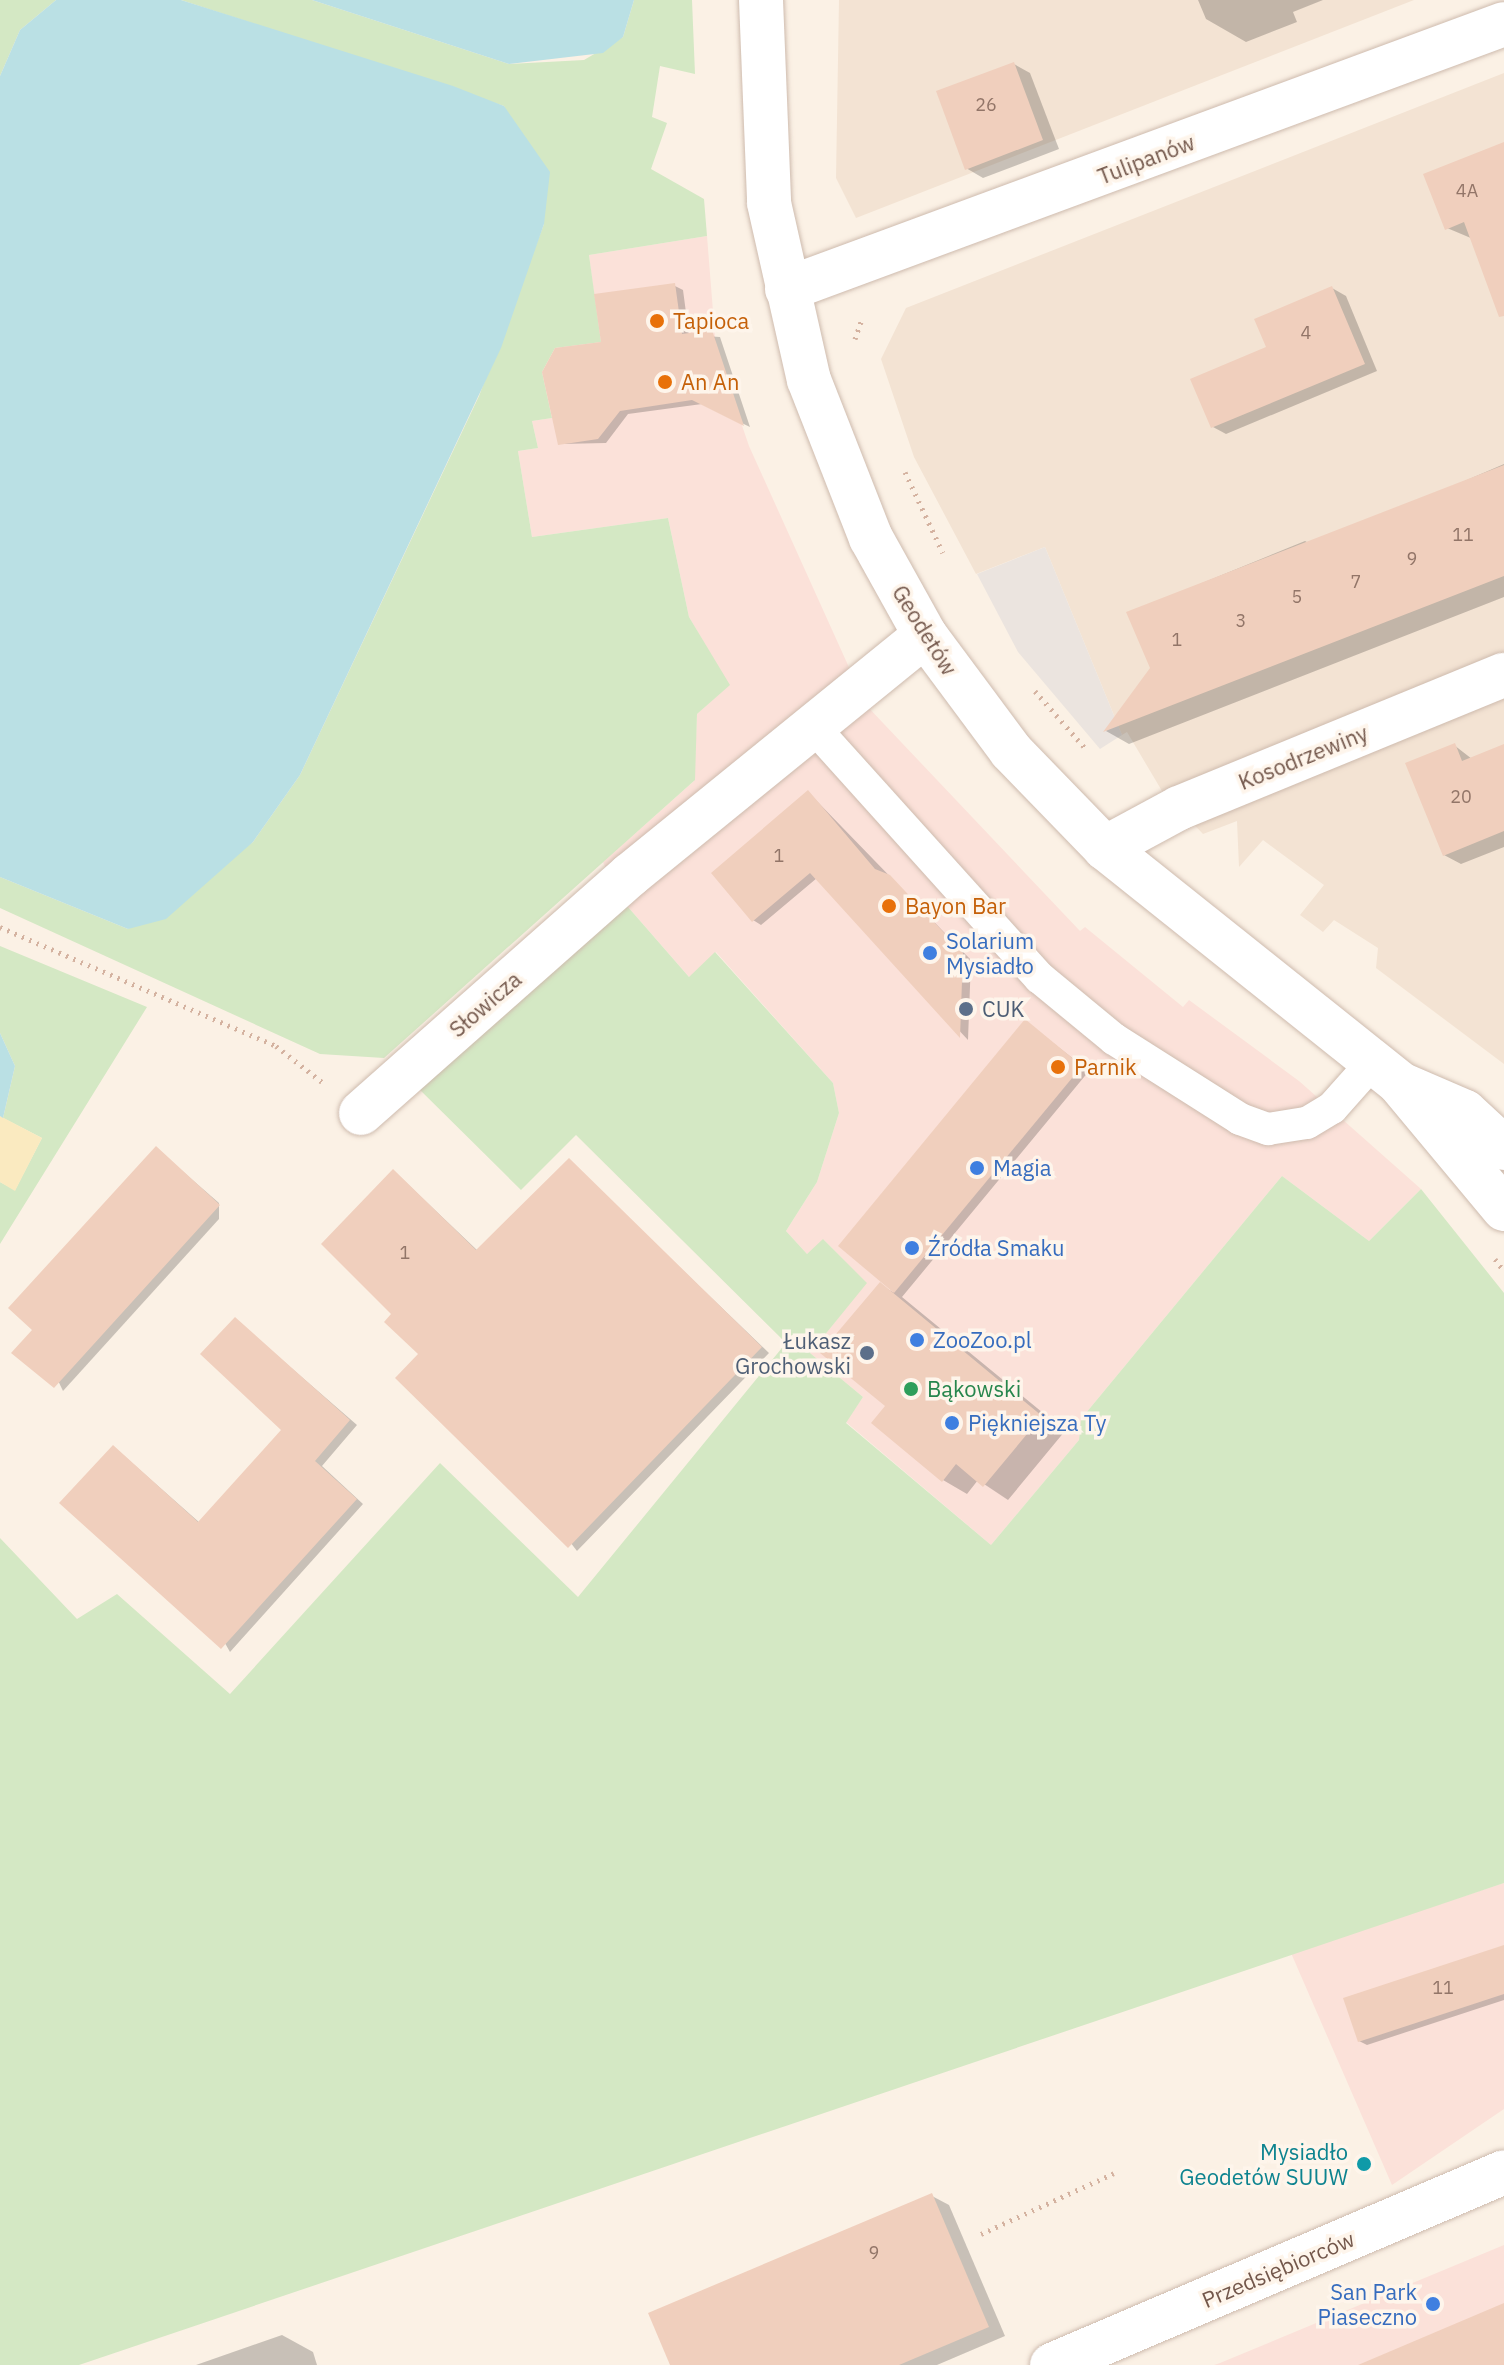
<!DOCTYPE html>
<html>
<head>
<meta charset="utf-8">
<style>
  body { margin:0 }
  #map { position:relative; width:1504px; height:2365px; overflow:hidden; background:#fbf1e5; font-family:"IBM Plex Sans",sans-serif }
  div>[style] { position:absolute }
  .residential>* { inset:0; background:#f3e3d3 }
  .commercial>* { inset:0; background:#fbe1d9 }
  .industrial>* { inset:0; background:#ebe4df }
  .green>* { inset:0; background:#d4e8c4 }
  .sand>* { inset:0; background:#faeac0 }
  .water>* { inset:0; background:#bae0e4 }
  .shadow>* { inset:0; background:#0003 }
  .building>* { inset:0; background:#f0cfbd }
  .path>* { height:5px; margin-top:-2.5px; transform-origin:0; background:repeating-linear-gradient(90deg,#d4b2a0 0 2px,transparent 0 8px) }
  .roads { filter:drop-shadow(0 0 2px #cebbae) drop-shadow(0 0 2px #cebbae) }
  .lane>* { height:32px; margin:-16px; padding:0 16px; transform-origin:16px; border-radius:16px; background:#fff }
  .street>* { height:44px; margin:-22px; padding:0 22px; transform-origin:22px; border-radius:22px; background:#fff }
  .secondary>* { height:44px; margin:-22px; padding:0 22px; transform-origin:22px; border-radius:22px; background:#fff }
  .dots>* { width:22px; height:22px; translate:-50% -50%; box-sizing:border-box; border:4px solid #fef5eb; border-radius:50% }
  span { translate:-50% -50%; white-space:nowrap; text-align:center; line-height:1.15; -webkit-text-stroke:7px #fef5eb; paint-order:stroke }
  .number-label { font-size:18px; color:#927568 }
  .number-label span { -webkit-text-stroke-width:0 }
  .street-label { font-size:22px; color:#73574b }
  .food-label { font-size:22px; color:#c56008 }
  .left { translate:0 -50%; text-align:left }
  .shop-label { font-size:22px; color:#366cbe }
  .right { translate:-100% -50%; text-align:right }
  .service-label { font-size:22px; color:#4e5e75 }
  .leisure-label { font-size:22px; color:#27864d }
  .culture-label { font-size:22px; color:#0d838f }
</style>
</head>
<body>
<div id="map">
  <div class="residential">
    <div style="clip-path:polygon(839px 0,1414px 0,856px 218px,836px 178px)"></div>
    <div style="clip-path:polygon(1504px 73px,1504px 1064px,1376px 968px,1378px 948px,1334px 920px,1323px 932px,1300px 915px,1324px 885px,1263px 840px,1239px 867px,1237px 821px,1203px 834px,1162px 791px,1127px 732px,1122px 735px,1045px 547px,976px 574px,914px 457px,881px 359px,906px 308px)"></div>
  </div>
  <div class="commercial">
    <div style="clip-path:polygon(707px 236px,716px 349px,749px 446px,866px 705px,1080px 931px,1085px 927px,1183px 1007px,1189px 1000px,1299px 1081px,1421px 1189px,1369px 1241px,1282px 1176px,1081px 1419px,1079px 1440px,991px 1545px,846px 1422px,863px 1397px,810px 1353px,866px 1283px,824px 1240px,807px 1254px,786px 1231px,817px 1182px,839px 1113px,833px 1083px,716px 952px,690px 978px,621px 899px,603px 862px,694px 781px,697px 714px,729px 685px,689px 617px,668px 518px,532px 537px,518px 451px,538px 448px,532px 421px,552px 418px,542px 372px,594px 294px,589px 255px)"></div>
    <div style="clip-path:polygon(1504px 1883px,1504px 2109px,1392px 2185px,1291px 1953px)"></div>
    <div style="clip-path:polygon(1504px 2245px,1504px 2365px,1214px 2365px,1220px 2363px)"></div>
  </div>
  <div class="industrial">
    <div style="clip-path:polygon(1045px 547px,1122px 735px,1100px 749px,1018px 652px,977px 574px)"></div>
  </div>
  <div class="green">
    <div style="clip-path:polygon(0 0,56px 0,20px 30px,0 76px)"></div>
    <div style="clip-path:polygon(181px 0,312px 0,509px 64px,584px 60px,623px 37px,634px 0,692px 0,695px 74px,660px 66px,652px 117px,667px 123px,651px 169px,704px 199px,707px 236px,589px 255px,601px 342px,555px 348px,542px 372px,552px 418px,532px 421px,538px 448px,518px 451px,532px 537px,668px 518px,689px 617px,730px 685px,697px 714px,695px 780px,384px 1058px,320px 1054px,0 908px,0 877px,128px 929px,253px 842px,300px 775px,479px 396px,544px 224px,504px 106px)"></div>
    <div style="clip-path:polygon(621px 899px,689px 977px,715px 952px,833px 1083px,839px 1113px,817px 1182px,786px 1231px,807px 1254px,823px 1239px,867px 1283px,810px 1353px,863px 1397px,846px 1423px,991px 1545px,1079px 1440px,1081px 1419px,1282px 1176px,1369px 1241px,1421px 1189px,1504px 1293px,1504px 1883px,79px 2365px,0 2365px,0 1538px,77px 1619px,117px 1594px,230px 1694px,440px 1463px,578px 1597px,786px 1343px,576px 1135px,521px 1190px,417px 1087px)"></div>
    <div style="clip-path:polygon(0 946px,147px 1007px,0 1244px,0 1182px,15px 1190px,42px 1138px,3px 1118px,15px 1066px,0 1033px)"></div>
  </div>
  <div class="sand">
    <div style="clip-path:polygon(0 1116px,42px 1138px,15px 1191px,0 1182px)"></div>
  </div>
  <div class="water">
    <div style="clip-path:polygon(56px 0,181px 0,453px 86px,504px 106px,550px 172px,544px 224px,501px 348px,300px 775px,253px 842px,166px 919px,128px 929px,0 877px,0 76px,20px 30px)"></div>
    <div style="clip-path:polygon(312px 0,634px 0,623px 37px,603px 53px,509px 64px)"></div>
    <div style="clip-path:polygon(0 1033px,15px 1066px,3px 1118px,0 1116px)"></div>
  </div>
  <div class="shadow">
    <div style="clip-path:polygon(1198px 0,1323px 0,1293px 12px,1297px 22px,1246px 42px,1206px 19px)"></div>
    <div style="clip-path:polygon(1014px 64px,1030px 73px,1059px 149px,983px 178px,966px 168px)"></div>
    <div style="clip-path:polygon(1504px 144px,1504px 252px,1447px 228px)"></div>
    <div style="clip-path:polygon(675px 286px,683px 290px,689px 335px,720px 337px,750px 427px,702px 404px,628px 414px,606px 443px,560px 444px,603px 343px)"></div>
    <div style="clip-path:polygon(1332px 288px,1346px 296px,1377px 371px,1226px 434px,1213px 427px,1269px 348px)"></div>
    <div style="clip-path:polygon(1504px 464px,1504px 597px,1129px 744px,1106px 731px,1152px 668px,1129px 613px,1305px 541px,1314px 546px)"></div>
    <div style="clip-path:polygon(1454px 745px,1472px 759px,1504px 746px,1504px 847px,1461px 864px,1444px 855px)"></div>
    <div style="clip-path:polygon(809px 793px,971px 960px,968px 1040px,817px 878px,761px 925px,753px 920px)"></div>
    <div style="clip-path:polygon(1025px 1021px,1089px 1071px,902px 1297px,1065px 1431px,1008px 1500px,978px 1480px,967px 1494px,943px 1480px,888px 1406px,880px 1285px,893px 1292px)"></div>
    <div style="clip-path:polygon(157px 1149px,219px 1203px,219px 1219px,63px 1391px,34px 1330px)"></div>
    <div style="clip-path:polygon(569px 1161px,769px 1353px,577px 1551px,394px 1314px,394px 1171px,478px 1251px)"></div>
    <div style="clip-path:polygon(235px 1319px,357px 1425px,322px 1466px,363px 1504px,230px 1652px,114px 1447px,200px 1523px,284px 1430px)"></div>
    <div style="clip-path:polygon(1504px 1947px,1504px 2000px,1367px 2045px,1359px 2041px)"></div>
    <div style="clip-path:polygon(932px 2196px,949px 2205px,1005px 2336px,937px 2365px,672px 2365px)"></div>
    <div style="clip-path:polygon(282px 2335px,313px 2352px,317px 2365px,196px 2365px)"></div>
  </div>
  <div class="building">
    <div style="clip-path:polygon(1014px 62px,1043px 140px,965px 170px,936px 91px)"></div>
    <div style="clip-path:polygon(1504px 142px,1504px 316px,1499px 317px,1464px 222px,1445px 230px,1423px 174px)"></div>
    <div style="clip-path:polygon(675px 283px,682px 334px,712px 330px,744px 426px,692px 400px,620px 411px,598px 439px,558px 445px,542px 372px,555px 348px,601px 342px,594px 294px)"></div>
    <div style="clip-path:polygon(1332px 286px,1365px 364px,1211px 428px,1190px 379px,1266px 347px,1254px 319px)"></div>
    <div style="clip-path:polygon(1504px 465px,1504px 576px,1103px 732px,1150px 668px,1126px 612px)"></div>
    <div style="clip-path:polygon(1455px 743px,1462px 761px,1504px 744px,1504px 831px,1443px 856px,1405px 763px)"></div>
    <div style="clip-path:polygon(808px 790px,875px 869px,890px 875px,963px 953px,960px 1038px,810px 873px,752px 922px,711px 873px)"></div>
    <div style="clip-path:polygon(1025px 1019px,1082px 1066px,894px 1293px,838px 1246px)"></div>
    <div style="clip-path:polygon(156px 1146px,220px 1205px,54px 1388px,11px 1353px,32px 1330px,8px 1308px)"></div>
    <div style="clip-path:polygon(569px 1158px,762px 1347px,568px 1548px,395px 1378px,418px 1354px,384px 1322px,391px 1314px,321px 1244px,393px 1169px,476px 1250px)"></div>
    <div style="clip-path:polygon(880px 1282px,1042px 1416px,983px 1487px,956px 1464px,942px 1482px,871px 1423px,885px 1406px,820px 1353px)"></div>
    <div style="clip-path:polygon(235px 1317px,350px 1420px,315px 1461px,357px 1499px,221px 1649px,59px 1503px,113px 1445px,198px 1522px,281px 1430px,200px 1354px)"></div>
    <div style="clip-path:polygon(1504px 1945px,1504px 1994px,1358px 2042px,1343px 1998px)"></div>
    <div style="clip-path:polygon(932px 2193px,989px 2327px,899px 2365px,670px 2365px,648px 2313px)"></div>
    <div style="clip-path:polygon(1504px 2303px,1504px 2365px,1358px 2365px)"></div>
  </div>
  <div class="path">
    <div style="left:855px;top:339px;width:21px;rotate:-71deg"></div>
    <div style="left:905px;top:472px;width:89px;rotate:64.9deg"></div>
    <div style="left:1035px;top:691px;width:77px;rotate:48.7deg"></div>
    <div style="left:0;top:927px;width:301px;rotate:23.3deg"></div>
    <div style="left:276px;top:1046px;width:58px;rotate:38deg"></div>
    <div style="left:1495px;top:1259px;width:15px;rotate:53deg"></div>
    <div style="left:981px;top:2234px;width:146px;rotate:-24.6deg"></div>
  </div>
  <div class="roads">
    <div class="lane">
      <div style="left:810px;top:723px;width:343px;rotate:48deg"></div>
      <div style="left:1040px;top:978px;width:96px;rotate:39.5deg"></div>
      <div style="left:1114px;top:1039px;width:149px;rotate:32.4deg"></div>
      <div style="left:1240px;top:1119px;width:30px;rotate:20deg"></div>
      <div style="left:1268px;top:1129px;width:39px;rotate:-9deg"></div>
      <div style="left:1307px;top:1123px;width:29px;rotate:-31deg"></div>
      <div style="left:1332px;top:1108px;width:62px;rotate:-48.3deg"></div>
    </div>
    <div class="street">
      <div style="left:787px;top:289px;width:764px;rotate:-20.28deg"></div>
      <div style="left:1105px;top:848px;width:84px;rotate:-28.4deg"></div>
      <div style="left:1179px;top:808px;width:351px;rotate:-22.3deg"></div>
      <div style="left:361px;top:1113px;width:359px;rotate:-41.5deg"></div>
      <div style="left:630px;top:875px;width:380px;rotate:-39.1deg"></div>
      <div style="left:1052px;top:2365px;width:491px;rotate:-23.1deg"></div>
    </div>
    <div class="secondary">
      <div style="left:761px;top:0;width:203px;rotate:87.7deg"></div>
      <div style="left:769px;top:203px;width:181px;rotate:77.3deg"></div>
      <div style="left:809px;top:380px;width:170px;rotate:68.6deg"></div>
      <div style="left:871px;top:538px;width:111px;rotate:60.9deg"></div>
      <div style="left:925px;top:635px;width:144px;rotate:53.4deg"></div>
      <div style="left:1011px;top:751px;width:135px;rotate:45.9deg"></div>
      <div style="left:1105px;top:848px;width:376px;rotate:38.6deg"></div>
      <div style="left:1399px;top:1083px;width:164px;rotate:50.2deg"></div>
      <div style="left:1405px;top:1086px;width:65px;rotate:23.4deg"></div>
      <div style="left:1465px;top:1112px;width:53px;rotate:42.7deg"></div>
    </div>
  </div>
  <div class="dots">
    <div style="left:657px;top:321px;background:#e8710a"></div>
    <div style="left:665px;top:382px;background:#e8710a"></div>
    <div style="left:889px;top:906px;background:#e8710a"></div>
    <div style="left:930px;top:953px;background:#3f7fe0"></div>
    <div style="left:966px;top:1009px;background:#5c6f8a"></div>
    <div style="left:1058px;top:1067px;background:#e8710a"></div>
    <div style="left:977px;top:1168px;background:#3f7fe0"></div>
    <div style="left:912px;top:1248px;background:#3f7fe0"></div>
    <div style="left:917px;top:1340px;background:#3f7fe0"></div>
    <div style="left:867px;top:1353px;background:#5c6f8a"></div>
    <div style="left:911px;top:1389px;background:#2e9e5b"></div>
    <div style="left:952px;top:1423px;background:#3f7fe0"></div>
    <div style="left:1364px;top:2164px;background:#0f9aa8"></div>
    <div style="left:1433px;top:2304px;background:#3f7fe0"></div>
  </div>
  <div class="number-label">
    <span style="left:986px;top:105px">26</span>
    <span style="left:1467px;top:191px">4A</span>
    <span style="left:1306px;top:333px">4</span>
    <span style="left:1463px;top:535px">11</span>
    <span style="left:1412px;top:559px">9</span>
    <span style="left:1356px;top:582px">7</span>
    <span style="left:1297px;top:597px">5</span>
    <span style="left:1241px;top:621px">3</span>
    <span style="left:1177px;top:640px">1</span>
    <span style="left:1461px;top:797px">20</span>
    <span style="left:779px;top:856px">1</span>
    <span style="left:405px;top:1253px">1</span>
    <span style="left:1443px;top:1988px">11</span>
    <span style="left:874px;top:2253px">9</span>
  </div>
  <div class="street-label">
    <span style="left:1146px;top:159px;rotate:-21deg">Tulipanów</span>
    <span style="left:925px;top:630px;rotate:58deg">Geodetów</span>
    <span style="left:1303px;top:757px;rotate:-22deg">Kosodrzewiny</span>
    <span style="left:485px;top:1004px;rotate:-41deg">Słowicza</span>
    <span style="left:1278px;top:2269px;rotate:-23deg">Przedsiębiorców</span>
  </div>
  <div class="food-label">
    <span class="left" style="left:673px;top:321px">Tapioca</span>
    <span class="left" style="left:681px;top:382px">An An</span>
    <span class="left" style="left:905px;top:906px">Bayon Bar</span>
    <span class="left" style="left:1074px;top:1067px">Parnik</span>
  </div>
  <div class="shop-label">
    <span class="left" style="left:946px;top:953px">Solarium<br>Mysiadło</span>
    <span class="left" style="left:993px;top:1168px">Magia</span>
    <span class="left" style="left:928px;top:1248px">Źródła Smaku</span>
    <span class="left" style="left:933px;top:1340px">ZooZoo.pl</span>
    <span class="left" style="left:968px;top:1423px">Piękniejsza Ty</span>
    <span class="right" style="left:1417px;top:2304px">San Park<br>Piaseczno</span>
  </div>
  <div class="service-label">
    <span class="left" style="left:982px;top:1009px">CUK</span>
    <span class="right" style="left:851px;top:1353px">Łukasz<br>Grochowski</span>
  </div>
  <div class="leisure-label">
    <span class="left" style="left:927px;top:1389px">Bąkowski</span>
  </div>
  <div class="culture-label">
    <span class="right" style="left:1348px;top:2164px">Mysiadło<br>Geodetów SUUW</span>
  </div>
</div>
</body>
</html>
